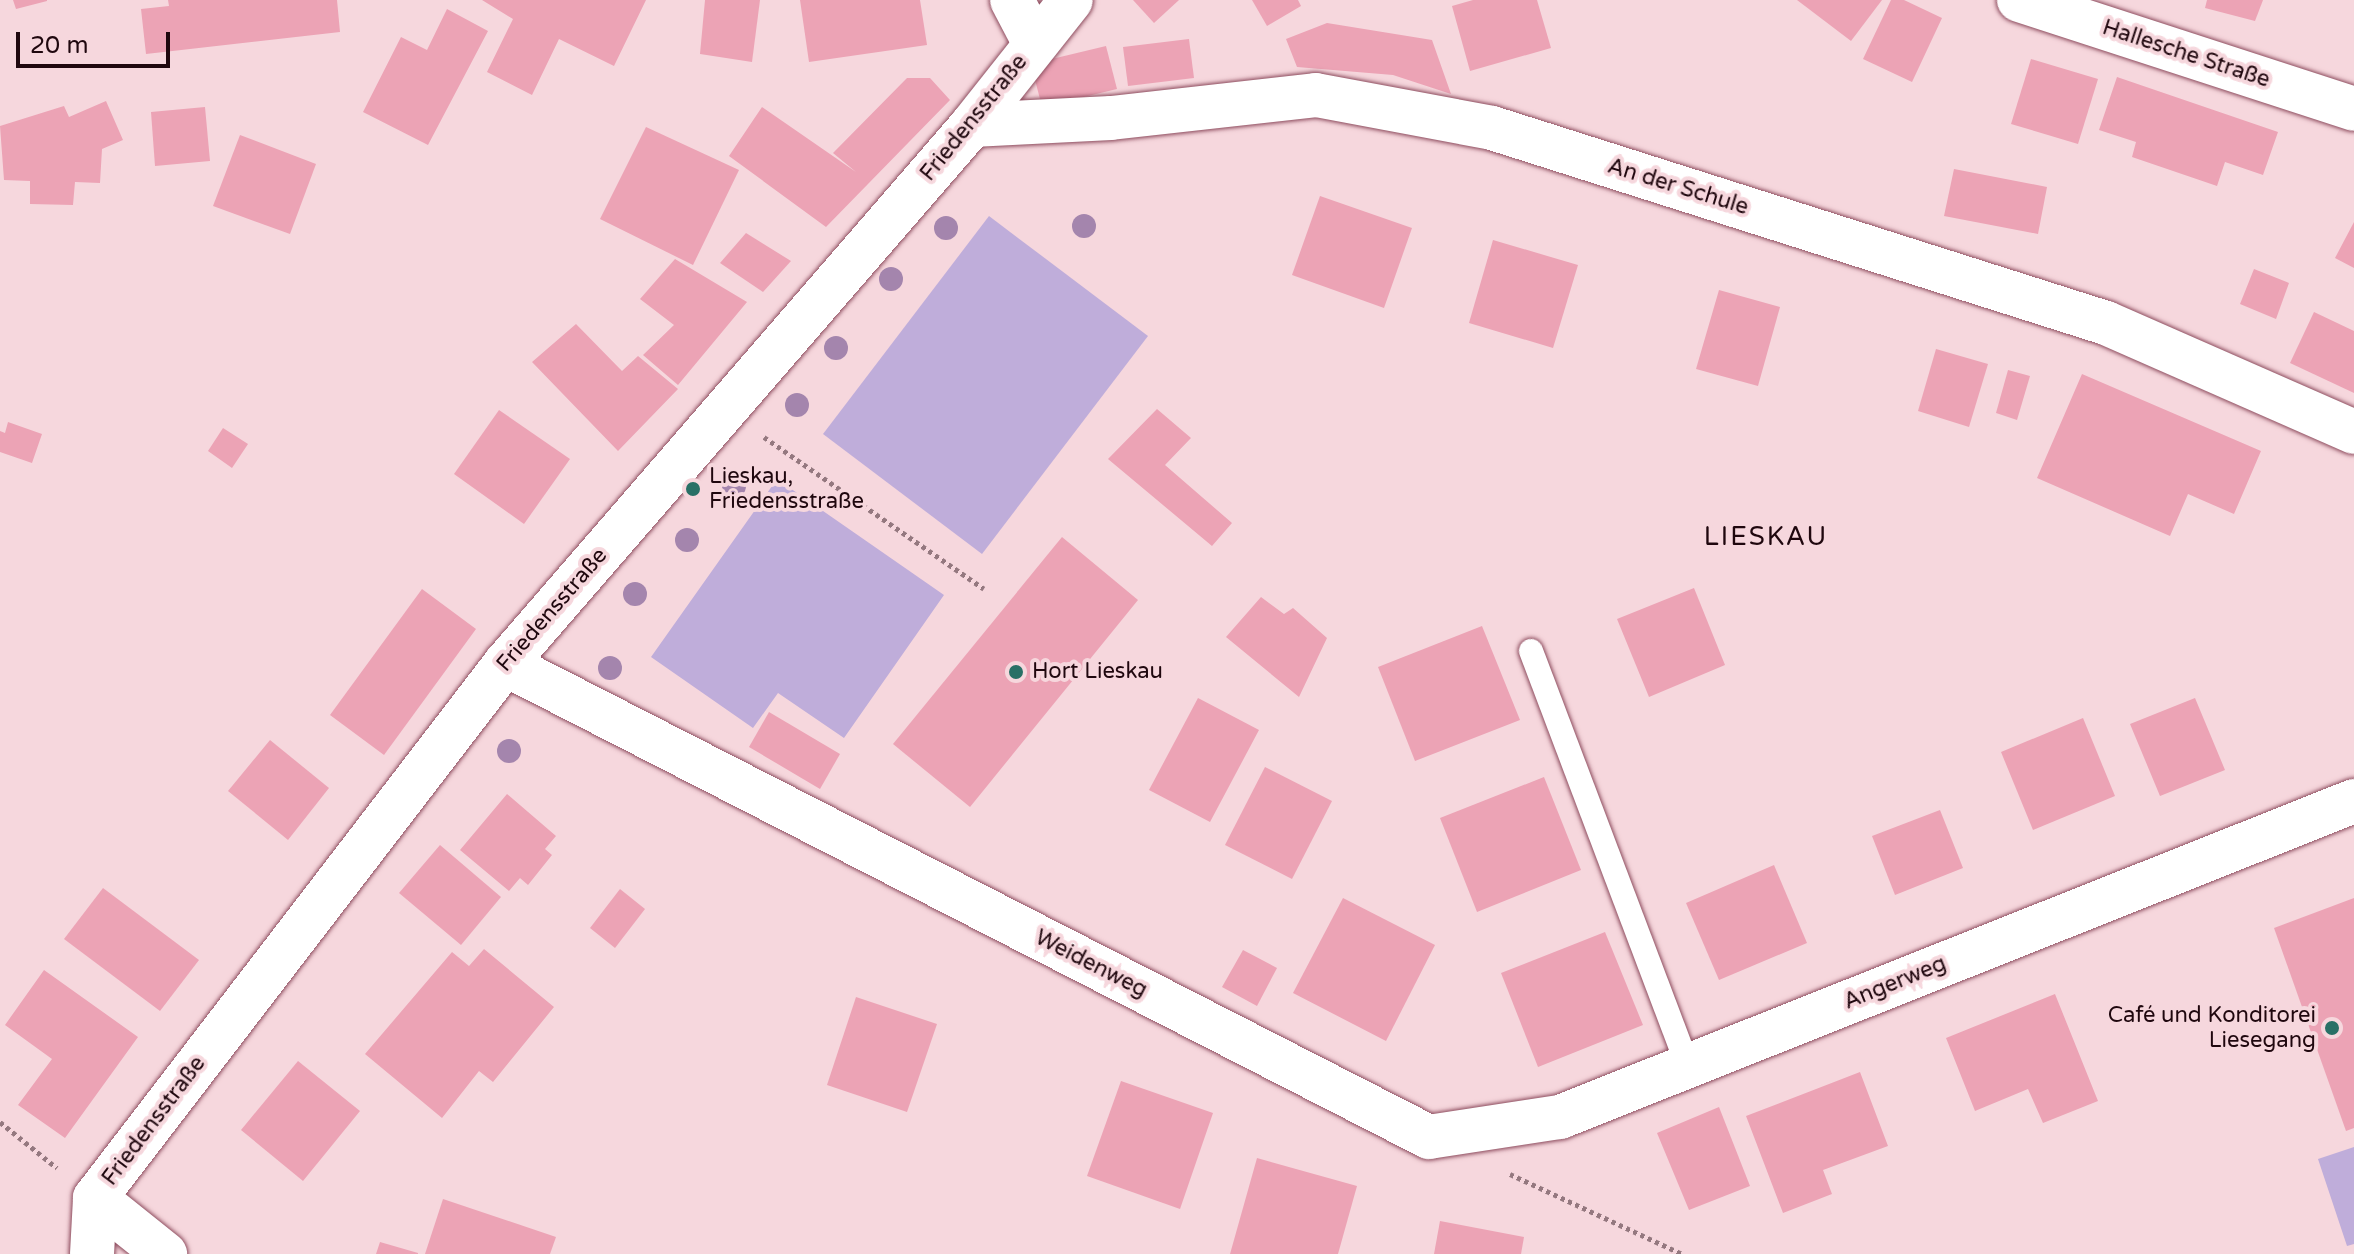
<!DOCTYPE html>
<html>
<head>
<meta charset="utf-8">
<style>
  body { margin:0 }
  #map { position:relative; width:2354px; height:1254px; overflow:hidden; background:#f6d7dd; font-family:"Varela Round",sans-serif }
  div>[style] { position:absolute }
  .green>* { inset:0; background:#bfadda }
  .building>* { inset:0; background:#eca3b5 }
  .path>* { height:5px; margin-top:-2.5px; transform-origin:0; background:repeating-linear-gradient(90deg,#94787f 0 4px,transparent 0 8px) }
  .roads { filter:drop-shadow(0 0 2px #8e4d5f) drop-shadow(0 0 2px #8e4d5f) }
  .service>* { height:24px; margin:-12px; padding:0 12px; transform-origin:12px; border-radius:12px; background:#fff }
  .minor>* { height:44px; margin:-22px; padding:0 22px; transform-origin:22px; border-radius:22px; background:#fff }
  .trees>* { width:24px; height:24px; margin:-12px; border-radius:50%; background:#a485ad }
  .dots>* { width:22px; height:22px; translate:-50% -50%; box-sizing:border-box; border:4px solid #f6d7dd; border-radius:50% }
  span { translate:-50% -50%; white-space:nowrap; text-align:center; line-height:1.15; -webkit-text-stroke:8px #f6d7dd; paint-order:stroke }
  .street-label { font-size:22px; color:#1f070e }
  .poi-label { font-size:22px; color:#1f070e }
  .left { translate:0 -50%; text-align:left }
  .right { translate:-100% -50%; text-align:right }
  .quarter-label { font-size:26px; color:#1f070e; letter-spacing:2px }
  .scale { position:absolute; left:16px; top:32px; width:154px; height:36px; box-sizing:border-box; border:4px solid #1f070e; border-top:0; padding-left:10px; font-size:24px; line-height:28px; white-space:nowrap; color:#1f070e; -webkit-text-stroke:6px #f6d7dd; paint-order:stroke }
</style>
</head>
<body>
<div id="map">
  <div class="green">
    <div style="clip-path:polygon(989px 216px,1148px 336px,982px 554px,823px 434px)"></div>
    <div style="clip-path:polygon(777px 479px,944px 595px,844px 738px,778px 693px,753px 728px,651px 657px)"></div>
    <div style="clip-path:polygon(2354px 1147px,2354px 1244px,2347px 1246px,2318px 1159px)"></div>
  </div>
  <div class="building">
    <div style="clip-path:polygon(13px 0,47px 0,47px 1px,16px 9px)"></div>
    <div style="clip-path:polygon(168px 0,337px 0,340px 32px,146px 54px,141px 9px,169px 6px)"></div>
    <div style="clip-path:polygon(482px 0,646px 0,614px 66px,559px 39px,532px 95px,487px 72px,513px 19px)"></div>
    <div style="clip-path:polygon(705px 0,760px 0,752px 62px,700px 54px)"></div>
    <div style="clip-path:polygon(800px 0,920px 0,927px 45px,809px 62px)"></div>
    <div style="clip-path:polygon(1133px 0,1179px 0,1154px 23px)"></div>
    <div style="clip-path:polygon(1252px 0,1298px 0,1301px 6px,1267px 26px)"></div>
    <div style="clip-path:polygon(1473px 0,1537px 0,1551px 48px,1470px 71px,1452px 6px)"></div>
    <div style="clip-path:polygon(1797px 0,1882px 0,1851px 41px)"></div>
    <div style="clip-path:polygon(1891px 0,1904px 0,1942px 18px,1912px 82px,1863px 59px)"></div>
    <div style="clip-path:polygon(2207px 0,2263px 0,2255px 21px,2205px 8px)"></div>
    <div style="clip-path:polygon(447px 9px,488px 31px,428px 145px,363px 112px,401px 37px,427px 50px)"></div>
    <div style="clip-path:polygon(1327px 23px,1432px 40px,1451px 94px,1393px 75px,1297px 67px,1286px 39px)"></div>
    <div style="clip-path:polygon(1189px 39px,1194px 78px,1128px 86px,1123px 47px)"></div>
    <div style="clip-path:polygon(1106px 46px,1117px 89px,1042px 107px,1031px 64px)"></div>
    <div style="clip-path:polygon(2031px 59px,2098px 79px,2078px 144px,2011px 124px)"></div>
    <div style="clip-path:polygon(2117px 77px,2278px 132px,2263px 175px,2225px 162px,2217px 186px,2132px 157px,2136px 142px,2099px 130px)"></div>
    <div style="clip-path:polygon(907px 78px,930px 78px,950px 100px,826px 227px,729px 156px,762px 107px,856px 172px,833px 153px)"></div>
    <div style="clip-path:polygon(106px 101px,123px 140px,102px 149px,100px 183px,75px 182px,73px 205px,30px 204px,30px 181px,4px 180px,0 126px,64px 106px,69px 117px)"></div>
    <div style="clip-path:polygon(205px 107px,210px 161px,155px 166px,151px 112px)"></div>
    <div style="clip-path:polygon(646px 127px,739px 170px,693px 265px,600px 219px)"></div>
    <div style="clip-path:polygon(240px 135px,316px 164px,290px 234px,213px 206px)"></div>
    <div style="clip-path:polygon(1954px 169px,2047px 187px,2038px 234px,1944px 216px)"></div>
    <div style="clip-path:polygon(1320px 196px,1412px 228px,1384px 308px,1292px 275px)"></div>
    <div style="clip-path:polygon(2354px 222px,2354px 268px,2335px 258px)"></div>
    <div style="clip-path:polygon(746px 233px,791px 261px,763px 292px,720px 263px)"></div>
    <div style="clip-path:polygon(1493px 240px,1578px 265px,1553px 348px,1469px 323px)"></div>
    <div style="clip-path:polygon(675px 259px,747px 302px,678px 385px,643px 355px,674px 325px,640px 299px)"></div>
    <div style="clip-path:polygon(2254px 269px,2289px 283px,2276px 319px,2240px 304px)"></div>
    <div style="clip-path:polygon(1719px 290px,1780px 307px,1758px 386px,1696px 369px)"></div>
    <div style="clip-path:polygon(2314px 312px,2354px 331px,2354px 393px,2290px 363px)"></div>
    <div style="clip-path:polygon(576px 324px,622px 371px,638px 356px,678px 389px,618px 451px,532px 362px)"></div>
    <div style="clip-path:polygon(1936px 349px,1988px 364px,1969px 427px,1918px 411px)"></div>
    <div style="clip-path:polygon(2008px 370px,2030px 376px,2017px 420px,1996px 413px)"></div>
    <div style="clip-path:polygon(2082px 374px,2261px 451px,2234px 514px,2188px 494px,2170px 536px,2037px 478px)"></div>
    <div style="clip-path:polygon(1157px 409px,1191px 438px,1165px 465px,1232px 523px,1212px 546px,1108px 459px)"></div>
    <div style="clip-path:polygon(499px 410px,570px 459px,524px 524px,454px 474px)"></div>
    <div style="clip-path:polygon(8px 422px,42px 434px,32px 463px,0 452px,0 431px,5px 433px)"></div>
    <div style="clip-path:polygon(223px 428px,248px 444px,232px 468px,208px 451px)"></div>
    <div style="clip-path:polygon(1062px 537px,1138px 600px,970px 807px,893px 744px)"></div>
    <div style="clip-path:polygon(1694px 588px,1725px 665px,1649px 697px,1617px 619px)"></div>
    <div style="clip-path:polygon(422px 589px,476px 629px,384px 755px,330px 715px)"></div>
    <div style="clip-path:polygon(1261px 597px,1284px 614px,1293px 608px,1327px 638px,1299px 697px,1226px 637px)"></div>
    <div style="clip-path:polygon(1482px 626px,1520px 720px,1415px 761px,1378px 667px)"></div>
    <div style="clip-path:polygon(1198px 698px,1259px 730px,1210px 822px,1149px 790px)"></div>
    <div style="clip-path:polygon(2195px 698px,2225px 770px,2160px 796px,2130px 724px)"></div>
    <div style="clip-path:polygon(769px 712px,840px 754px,820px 789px,749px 747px)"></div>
    <div style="clip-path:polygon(2083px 718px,2115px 796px,2033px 830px,2001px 752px)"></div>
    <div style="clip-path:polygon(270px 740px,329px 788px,288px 840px,228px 791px)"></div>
    <div style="clip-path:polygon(1265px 767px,1332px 801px,1292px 879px,1225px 845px)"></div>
    <div style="clip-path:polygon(1544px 777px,1581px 870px,1477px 912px,1440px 818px)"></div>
    <div style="clip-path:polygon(507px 794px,556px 836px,545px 849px,552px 855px,528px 885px,520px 878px,509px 891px,460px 850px)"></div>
    <div style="clip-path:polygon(1940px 810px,1963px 868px,1895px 895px,1872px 836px)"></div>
    <div style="clip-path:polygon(440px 845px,501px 897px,461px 945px,399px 893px)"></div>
    <div style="clip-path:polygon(1774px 865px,1807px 943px,1719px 980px,1686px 903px)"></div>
    <div style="clip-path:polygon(103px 888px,199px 960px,160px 1011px,64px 939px)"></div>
    <div style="clip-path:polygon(620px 889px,645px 909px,615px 948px,590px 928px)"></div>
    <div style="clip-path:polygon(1343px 898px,1435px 945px,1386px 1041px,1293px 993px)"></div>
    <div style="clip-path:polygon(2354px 898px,2354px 1128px,2346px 1131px,2274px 928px)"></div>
    <div style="clip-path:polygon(1605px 932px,1643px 1025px,1538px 1067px,1501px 973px)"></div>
    <div style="clip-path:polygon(484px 949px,554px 1007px,493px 1082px,479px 1071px,442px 1118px,365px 1054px,452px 952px,469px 966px)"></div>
    <div style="clip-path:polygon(1243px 950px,1277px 968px,1257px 1006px,1222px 987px)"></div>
    <div style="clip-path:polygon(44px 970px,138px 1037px,65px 1138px,18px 1105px,52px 1059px,5px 1025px)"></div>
    <div style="clip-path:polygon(2055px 994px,2098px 1101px,2043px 1123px,2028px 1089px,1975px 1111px,1946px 1038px)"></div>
    <div style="clip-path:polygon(856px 997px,937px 1024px,907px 1112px,827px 1085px)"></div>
    <div style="clip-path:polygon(298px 1061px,360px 1111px,303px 1181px,241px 1130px)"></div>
    <div style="clip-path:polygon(1860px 1072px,1888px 1146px,1823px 1170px,1832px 1194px,1783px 1213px,1746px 1116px)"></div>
    <div style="clip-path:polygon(1121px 1081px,1213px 1113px,1180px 1209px,1087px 1176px)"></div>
    <div style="clip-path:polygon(1719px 1107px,1750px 1186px,1689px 1210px,1657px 1133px)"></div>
    <div style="clip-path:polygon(1257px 1158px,1357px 1186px,1338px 1254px,1230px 1254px)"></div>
    <div style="clip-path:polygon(443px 1199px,556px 1237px,550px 1254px,425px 1254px)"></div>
    <div style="clip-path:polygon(1440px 1221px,1524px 1237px,1521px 1254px,1434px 1254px)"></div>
    <div style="clip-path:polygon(380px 1242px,418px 1253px,418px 1254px,376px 1254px)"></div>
  </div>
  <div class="path">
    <div style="left:764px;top:437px;width:267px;rotate:34.6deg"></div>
    <div style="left:0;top:1122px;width:73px;rotate:38.9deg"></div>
    <div style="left:1510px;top:1174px;width:190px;rotate:24.9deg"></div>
  </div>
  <div class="roads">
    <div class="service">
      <div style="left:1531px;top:651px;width:444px;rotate:69.3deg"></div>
    </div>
    <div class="minor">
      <div style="left:1012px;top:0;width:47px;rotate:62.4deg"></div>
      <div style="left:2019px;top:0;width:352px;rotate:18deg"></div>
      <div style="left:972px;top:125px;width:139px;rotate:-2.9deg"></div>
      <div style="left:1111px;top:118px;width:206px;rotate:-6.4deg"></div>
      <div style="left:1316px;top:95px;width:179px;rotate:10.6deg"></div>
      <div style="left:1492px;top:128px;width:644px;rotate:17.62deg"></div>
      <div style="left:2106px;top:323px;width:271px;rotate:23.7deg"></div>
      <div style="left:505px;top:664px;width:1038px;rotate:27.11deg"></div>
      <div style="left:1429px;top:1137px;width:133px;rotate:-8.7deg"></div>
      <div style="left:1560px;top:1117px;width:855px;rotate:-21.7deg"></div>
      <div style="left:95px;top:1198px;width:90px;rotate:38.7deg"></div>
      <div style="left:92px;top:1254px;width:56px;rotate:-86.9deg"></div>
      <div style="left:95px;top:1198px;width:673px;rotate:-52.48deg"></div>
      <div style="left:505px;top:664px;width:713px;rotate:-49.09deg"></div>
      <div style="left:972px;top:125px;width:159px;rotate:-51.6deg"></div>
    </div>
  </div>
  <div class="trees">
    <div style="left:1084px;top:226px"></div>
    <div style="left:946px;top:228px"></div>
    <div style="left:891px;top:279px"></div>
    <div style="left:836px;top:348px"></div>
    <div style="left:797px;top:405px"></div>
    <div style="left:734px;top:486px"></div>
    <div style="left:687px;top:540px"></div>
    <div style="left:635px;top:594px"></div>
    <div style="left:610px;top:668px"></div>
    <div style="left:509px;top:751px"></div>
  </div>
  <div class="dots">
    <div style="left:693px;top:489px;background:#297066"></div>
    <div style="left:1016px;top:672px;background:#297066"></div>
    <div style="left:2332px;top:1028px;background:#297066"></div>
  </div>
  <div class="street-label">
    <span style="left:2186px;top:54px;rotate:18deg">Hallesche Straße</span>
    <span style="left:974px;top:118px;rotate:-51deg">Friedensstraße</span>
    <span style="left:1678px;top:187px;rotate:17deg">An der Schule</span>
    <span style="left:552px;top:610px;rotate:-49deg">Friedensstraße</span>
    <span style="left:1091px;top:964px;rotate:27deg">Weidenweg</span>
    <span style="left:1895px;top:983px;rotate:-22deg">Angerweg</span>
    <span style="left:154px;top:1121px;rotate:-53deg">Friedensstraße</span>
  </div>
  <div class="poi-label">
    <span class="left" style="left:709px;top:489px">Lieskau,<br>Friedensstraße</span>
    <span class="left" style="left:1032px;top:672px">Hort Lieskau</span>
    <span class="right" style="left:2316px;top:1028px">Café und Konditorei<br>Liesegang</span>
  </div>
  <div class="quarter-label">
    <span style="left:1766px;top:537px">LIESKAU</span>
  </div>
  <div class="scale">20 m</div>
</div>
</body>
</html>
